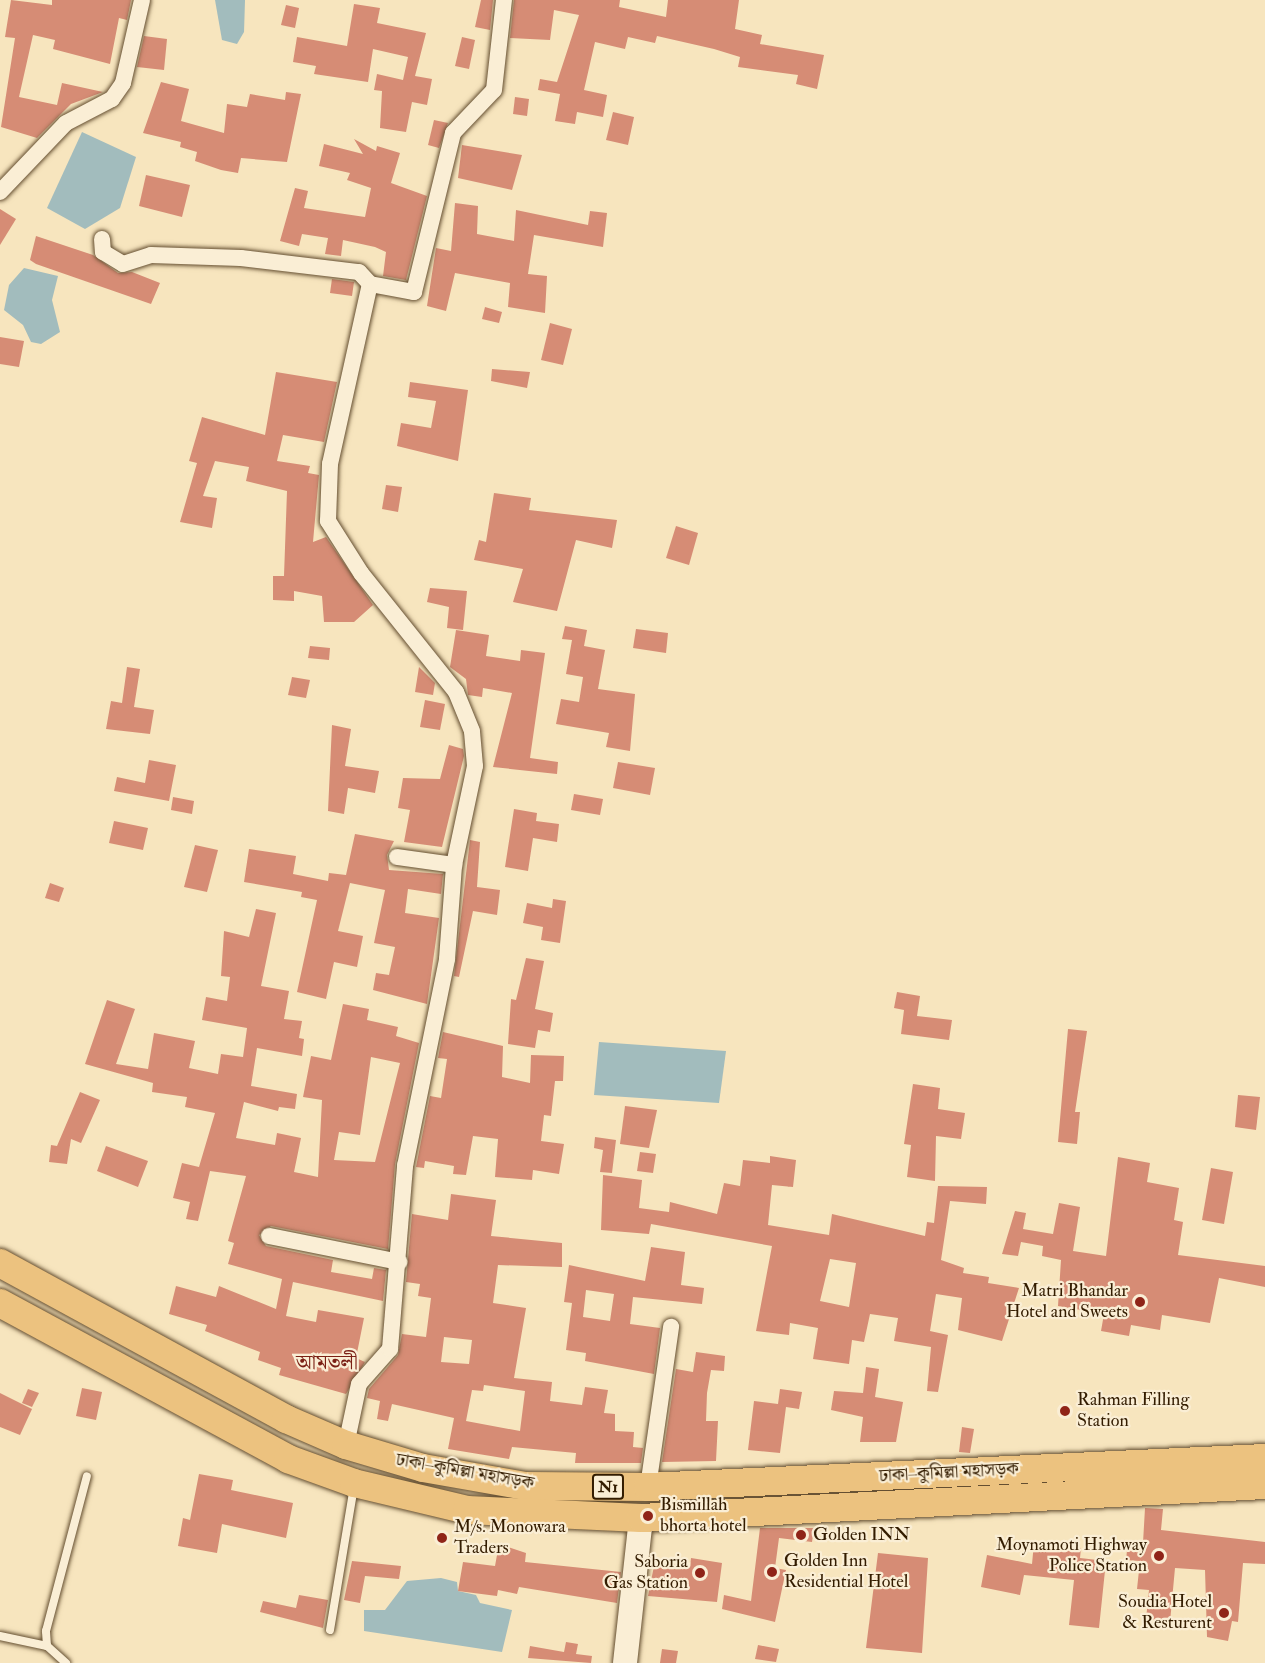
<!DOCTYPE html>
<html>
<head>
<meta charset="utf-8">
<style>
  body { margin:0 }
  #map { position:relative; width:1265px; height:1663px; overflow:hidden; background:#f7e5be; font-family:"IM FELL Double Pica","Noto Serif Bengali",serif }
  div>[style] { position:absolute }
  .water>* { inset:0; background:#a2bcbd }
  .building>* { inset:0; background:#d68c75 }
  .roads { filter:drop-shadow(0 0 2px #644e30) drop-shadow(0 0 2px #644e30) }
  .service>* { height:8px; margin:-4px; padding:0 4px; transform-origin:4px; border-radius:4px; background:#faeed5 }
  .minor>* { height:16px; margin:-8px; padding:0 8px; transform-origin:8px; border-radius:8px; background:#faeed5 }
  .secondary>* { height:24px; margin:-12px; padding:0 12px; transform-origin:12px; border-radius:12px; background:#faeed5 }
  .trunk>* { height:28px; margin:-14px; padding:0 14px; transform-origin:14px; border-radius:14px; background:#ecc27f }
  .dots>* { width:16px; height:16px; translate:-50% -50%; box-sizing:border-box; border:3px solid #faeed5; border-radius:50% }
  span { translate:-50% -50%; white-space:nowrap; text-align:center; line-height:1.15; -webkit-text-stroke:4.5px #faeed5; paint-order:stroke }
  .shield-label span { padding:2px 4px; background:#faeed5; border:2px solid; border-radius:4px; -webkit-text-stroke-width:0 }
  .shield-label { font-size:16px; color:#331c00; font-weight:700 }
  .poi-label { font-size:18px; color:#331c00 }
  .right { translate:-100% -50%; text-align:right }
  .left { translate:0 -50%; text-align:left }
  .street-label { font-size:18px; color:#331c00 }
  .quarter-label { font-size:21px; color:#7a1f14 }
</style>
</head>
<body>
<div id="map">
  <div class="water">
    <div style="clip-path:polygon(215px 0,245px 0,244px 32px,237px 44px,222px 40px)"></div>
    <div style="clip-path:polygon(82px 132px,136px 157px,120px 208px,85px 229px,47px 208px)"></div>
    <div style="clip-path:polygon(24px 268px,58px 276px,52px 300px,60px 332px,41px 344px,31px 342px,23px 325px,4px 310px,9px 285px)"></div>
    <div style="clip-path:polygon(599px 1042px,726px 1051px,719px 1103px,594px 1095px)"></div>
    <div style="clip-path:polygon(441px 1578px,457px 1582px,458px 1591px,476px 1595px,480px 1603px,512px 1610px,502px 1652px,364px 1631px,364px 1610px,385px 1610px,407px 1581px)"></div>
  </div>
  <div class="building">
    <div style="clip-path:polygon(11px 0,52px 5px,52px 0,131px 0,127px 20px,119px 18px,110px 64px,53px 49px,55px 40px,33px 35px,19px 97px,57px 105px,62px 83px,103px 92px,71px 104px,37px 138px,1px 127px,15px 38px,5px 37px)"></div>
    <div style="clip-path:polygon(481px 0,493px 0,490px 30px,475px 27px)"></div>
    <div style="clip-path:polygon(514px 0,620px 0,619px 7px,666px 17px,668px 0,739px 0,735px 29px,762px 35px,760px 44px,824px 55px,817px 89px,796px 84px,798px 75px,738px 67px,740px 57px,714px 49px,657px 36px,655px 43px,628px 37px,625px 49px,595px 42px,584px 90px,607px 95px,603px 117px,577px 112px,575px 124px,555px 121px,560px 94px,538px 90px,540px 79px,557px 82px,579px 15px,554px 10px,550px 40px,510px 38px)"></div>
    <div style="clip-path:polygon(354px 4px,380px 8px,377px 23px,426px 33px,415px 76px,432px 79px,427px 105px,412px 102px,406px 132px,380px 128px,382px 91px,374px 90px,377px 74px,403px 80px,408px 57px,373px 49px,368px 82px,314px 74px,316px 66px,293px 62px,297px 37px,347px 46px)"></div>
    <div style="clip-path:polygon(286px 5px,299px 8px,295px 28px,281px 25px)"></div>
    <div style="clip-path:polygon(144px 36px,167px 39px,164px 70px,137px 67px)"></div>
    <div style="clip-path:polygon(462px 37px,475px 40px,469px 69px,455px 66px)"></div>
    <div style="clip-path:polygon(161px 82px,189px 89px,181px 121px,224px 133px,227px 104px,247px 107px,250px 94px,285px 100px,286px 92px,301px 94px,287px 162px,241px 158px,238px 173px,221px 170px,195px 161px,197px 152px,180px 147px,181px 142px,143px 133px)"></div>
    <div style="clip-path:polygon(515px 97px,529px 99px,527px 116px,513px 114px)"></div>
    <div style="clip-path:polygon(613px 112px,634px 117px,628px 145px,606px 140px)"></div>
    <div style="clip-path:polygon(434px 120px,448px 123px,439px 148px,428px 145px)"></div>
    <div style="clip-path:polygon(354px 139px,376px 151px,377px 146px,400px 153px,391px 183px,427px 196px,406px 280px,383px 276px,386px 252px,375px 247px,343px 240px,341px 256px,325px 254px,328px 238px,302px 234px,299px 246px,280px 241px,295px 188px,308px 191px,304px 208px,365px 217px,371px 188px,347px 180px,350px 173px,319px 166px,324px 144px,363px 154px)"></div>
    <div style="clip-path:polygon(462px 145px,522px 155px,512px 190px,458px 178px)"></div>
    <div style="clip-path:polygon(146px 175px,190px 185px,182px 217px,139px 206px)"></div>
    <div style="clip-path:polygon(455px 203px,478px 206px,477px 234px,514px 241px,516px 210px,588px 225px,590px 211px,607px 213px,603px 247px,534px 235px,528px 274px,547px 276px,545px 313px,508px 307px,510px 283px,455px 273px,446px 311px,427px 306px,436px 248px,451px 251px)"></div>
    <div style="clip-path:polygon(0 209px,16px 219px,0 245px)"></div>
    <div style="clip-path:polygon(36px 236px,93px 255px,118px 273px,132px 272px,160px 283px,151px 304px,36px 264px,30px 260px)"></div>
    <div style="clip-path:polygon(332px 279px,354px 282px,352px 296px,330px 293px)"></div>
    <div style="clip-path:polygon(485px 307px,502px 312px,499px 323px,482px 319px)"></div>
    <div style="clip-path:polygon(550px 323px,572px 329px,563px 365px,541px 360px)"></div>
    <div style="clip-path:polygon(0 337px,24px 341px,19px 367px,0 364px)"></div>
    <div style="clip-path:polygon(492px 369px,530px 372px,527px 388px,491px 381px)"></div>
    <div style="clip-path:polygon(276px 372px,337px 382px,324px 442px,283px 435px,277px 461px,310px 466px,308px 473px,319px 475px,313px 542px,326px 537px,373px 605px,354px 622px,324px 622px,322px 596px,294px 591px,294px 601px,273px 600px,273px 576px,284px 576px,287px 491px,246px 481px,249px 467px,215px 461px,203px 496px,217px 498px,212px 528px,180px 522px,197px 463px,189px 461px,202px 417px,265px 435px)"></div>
    <div style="clip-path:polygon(410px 382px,468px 390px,458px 461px,397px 446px,401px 423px,431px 428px,436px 401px,408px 397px)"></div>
    <div style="clip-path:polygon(386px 485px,402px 487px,398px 512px,382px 509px)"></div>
    <div style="clip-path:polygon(494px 493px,531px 498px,529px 510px,617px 520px,612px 548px,576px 540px,557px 611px,513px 602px,523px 569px,474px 560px,479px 540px,486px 542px)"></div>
    <div style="clip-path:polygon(676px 526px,698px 533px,689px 565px,666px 558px)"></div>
    <div style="clip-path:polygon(430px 588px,467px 591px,463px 630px,447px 628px,449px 607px,427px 602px)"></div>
    <div style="clip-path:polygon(565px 626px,587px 630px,584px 646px,605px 650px,598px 689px,635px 694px,630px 751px,606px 747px,609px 733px,556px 724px,561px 699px,579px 702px,583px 677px,566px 674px,572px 640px,562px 639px)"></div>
    <div style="clip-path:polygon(636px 629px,668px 633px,666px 653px,633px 648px)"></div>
    <div style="clip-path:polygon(456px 630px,489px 635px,486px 656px,520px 661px,521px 650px,545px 653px,530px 758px,558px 762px,557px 774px,493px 767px,512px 693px,483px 688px,482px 697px,468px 695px,466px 679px,450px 667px)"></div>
    <div style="clip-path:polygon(310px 646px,330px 648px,329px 660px,308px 658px)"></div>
    <div style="clip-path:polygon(127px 667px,140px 669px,134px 707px,154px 710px,150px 734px,106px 729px,111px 701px,122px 703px)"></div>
    <div style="clip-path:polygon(419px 667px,435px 683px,433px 695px,415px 692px)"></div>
    <div style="clip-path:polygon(292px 677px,310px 680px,306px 698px,288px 695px)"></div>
    <div style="clip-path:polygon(425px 700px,445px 704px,440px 730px,420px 727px)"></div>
    <div style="clip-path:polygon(332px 725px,351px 729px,345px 766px,379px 771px,375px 793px,348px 788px,344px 814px,328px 811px)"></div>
    <div style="clip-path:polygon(449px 745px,463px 749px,464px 756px,442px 847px,404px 842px,410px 810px,398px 808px,403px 778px,440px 779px)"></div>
    <div style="clip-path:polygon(149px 760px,176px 765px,169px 801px,114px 791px,117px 777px,145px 783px)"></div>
    <div style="clip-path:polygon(618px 762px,655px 768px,650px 795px,613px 788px)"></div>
    <div style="clip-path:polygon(574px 794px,603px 799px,600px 815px,571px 810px)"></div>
    <div style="clip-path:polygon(173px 797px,194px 801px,192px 814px,171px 810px)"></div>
    <div style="clip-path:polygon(514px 809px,537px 813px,536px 821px,559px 824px,557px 842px,533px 838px,528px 871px,505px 867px)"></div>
    <div style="clip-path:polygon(114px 821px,148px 828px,143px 850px,109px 843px)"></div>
    <div style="clip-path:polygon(355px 834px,394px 841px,387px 855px,389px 870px,443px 874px,441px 894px,408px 889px,405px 913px,439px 918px,427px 1004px,373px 990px,376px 973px,389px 975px,395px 947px,374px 943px,385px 890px,350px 883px,338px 931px,363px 936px,357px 967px,334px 962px,326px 999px,297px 992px,317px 900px,301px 897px,302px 892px,244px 882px,249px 849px,296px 856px,293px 874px,328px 881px,329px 873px,346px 875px)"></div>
    <div style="clip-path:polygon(470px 840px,480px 842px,477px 887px,500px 890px,497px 915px,473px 911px,459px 977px,454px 976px)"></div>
    <div style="clip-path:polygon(195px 845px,218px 850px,207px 892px,184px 887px)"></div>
    <div style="clip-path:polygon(50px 883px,64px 888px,59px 902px,45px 898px)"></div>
    <div style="clip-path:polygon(553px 899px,566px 901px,560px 943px,541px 940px,543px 927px,523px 923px,527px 903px,552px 908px)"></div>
    <div style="clip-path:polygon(evenodd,256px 909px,276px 913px,261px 986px,289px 991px,284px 1019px,302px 1021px,299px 1038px,304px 1039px,302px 1056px,257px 1048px,251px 1086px,297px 1094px,295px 1109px,279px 1107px,278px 1111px,244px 1102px,236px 1138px,275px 1145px,277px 1133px,301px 1138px,294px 1172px,318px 1177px,322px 1100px,303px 1097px,311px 1056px,331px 1060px,343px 1004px,369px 1009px,367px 1020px,398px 1027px,396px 1036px,419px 1043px,395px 1164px,388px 1249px,271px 1226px,259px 1235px,266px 1246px,333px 1260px,331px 1272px,372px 1279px,374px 1268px,386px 1270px,383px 1301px,293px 1282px,286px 1316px,316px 1322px,318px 1310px,364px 1318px,356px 1358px,365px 1362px,346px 1394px,279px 1375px,281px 1368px,258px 1360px,260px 1352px,205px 1331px,207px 1325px,169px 1314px,176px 1286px,216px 1297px,219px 1286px,276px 1309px,282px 1279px,228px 1264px,234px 1243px,228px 1241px,246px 1176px,210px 1171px,198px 1221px,186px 1219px,190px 1202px,173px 1198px,182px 1163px,199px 1167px,215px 1113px,185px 1107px,187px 1097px,152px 1092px,153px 1083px,85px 1064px,107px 1000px,135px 1009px,116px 1064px,148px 1069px,154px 1033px,195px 1041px,189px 1068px,218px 1074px,221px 1054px,243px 1057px,247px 1028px,202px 1020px,206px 997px,227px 1001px,230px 977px,221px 976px,224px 931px,249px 937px,256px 909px,371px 1057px,400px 1063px,375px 1162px,334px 1160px,339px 1132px,360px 1135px,371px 1057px)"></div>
    <div style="clip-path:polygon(526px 958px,544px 961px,535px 1009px,553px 1013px,550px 1032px,538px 1030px,535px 1048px,508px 1044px,511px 999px,516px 1000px)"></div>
    <div style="clip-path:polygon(897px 992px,920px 996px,917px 1016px,952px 1020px,949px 1040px,901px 1034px,904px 1010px,894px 1008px)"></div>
    <div style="clip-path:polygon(1068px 1029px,1087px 1031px,1075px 1112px,1080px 1112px,1077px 1144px,1058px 1142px)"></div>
    <div style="clip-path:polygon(443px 1032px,503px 1046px,502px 1077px,530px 1083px,531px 1055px,564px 1056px,563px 1081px,555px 1081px,551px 1116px,544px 1115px,541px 1141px,564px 1144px,559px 1174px,533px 1170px,532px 1180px,495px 1177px,498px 1139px,473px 1136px,466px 1175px,453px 1174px,454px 1166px,425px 1161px,424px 1168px,416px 1167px,430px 1096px,441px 1098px,447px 1059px,438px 1058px)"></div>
    <div style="clip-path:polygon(913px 1084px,940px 1088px,938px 1109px,965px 1113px,961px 1139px,936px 1136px,935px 1181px,907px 1177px,911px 1145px,904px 1144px)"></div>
    <div style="clip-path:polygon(80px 1092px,100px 1100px,81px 1143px,71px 1139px,67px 1164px,49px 1162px,51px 1145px,57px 1146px)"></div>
    <div style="clip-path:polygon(1238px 1095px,1260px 1097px,1256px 1130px,1235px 1127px)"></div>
    <div style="clip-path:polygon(625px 1106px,657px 1110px,649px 1148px,620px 1144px)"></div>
    <div style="clip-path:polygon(595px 1137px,616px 1140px,612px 1173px,600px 1172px,603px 1150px,594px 1148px)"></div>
    <div style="clip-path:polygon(106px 1146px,148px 1161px,138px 1187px,97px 1171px)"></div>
    <div style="clip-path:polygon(640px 1152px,656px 1154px,653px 1173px,637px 1171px)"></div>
    <div style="clip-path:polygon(evenodd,770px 1156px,796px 1160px,793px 1187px,772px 1185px,768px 1225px,829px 1235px,832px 1214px,925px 1236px,927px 1222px,934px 1223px,938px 1186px,987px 1187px,986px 1204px,950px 1201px,941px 1260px,964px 1268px,963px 1273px,989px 1277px,988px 1283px,1019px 1288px,1002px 1341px,958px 1330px,962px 1298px,936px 1294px,930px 1331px,948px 1335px,938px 1392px,927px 1391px,931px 1347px,894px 1341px,898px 1318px,870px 1314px,864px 1342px,852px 1340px,849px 1364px,813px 1359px,818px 1328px,790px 1323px,789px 1335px,756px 1331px,772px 1246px,651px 1224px,649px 1234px,601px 1230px,603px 1175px,642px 1180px,639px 1208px,669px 1212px,670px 1202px,717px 1214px,724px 1183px,740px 1186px,743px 1160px,770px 1163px,770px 1156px,830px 1259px,856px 1263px,849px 1307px,820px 1301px,830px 1259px)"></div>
    <div style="clip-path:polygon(1118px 1157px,1150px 1163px,1147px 1182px,1179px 1188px,1174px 1220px,1183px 1222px,1178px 1255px,1265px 1266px,1265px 1287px,1219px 1278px,1210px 1323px,1162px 1315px,1160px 1330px,1131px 1325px,1129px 1336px,1101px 1331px,1104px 1314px,1058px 1306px,1061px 1260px,1042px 1256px,1043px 1246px,1021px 1242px,1018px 1256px,1002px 1254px,1015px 1211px,1026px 1213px,1023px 1229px,1053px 1234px,1059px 1203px,1080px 1207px,1073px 1251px,1106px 1256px)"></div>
    <div style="clip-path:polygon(1211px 1168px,1233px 1172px,1224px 1224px,1202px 1220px)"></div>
    <div style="clip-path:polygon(evenodd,451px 1194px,496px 1200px,491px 1236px,562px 1243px,562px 1267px,498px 1265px,493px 1303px,526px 1308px,514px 1378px,552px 1382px,550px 1401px,582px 1405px,585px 1387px,608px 1390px,604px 1413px,615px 1414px,615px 1431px,634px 1432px,633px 1447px,643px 1448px,641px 1463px,575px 1463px,576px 1453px,512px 1447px,509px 1459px,448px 1449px,454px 1418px,392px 1404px,388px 1421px,377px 1419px,380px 1401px,367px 1398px,369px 1389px,398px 1355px,402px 1334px,426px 1337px,431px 1298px,418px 1296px,420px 1284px,406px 1282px,412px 1214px,448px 1220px,451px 1194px,444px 1337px,472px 1340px,469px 1364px,441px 1362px,444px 1337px,451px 1194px,484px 1385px,525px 1391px,520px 1431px,466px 1421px,472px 1390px,483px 1391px,484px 1385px)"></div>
    <div style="clip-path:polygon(evenodd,651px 1247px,685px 1252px,681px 1285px,704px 1288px,702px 1304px,633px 1297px,630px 1324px,660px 1328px,654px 1374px,585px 1361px,586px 1353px,566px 1350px,572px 1303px,564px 1302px,569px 1265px,645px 1281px,651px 1247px,586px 1290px,614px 1294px,610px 1321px,583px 1317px,586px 1290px)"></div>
    <div style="clip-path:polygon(696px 1352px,725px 1356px,724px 1371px,711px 1370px,707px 1393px,706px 1421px,718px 1421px,716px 1461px,662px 1462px,676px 1369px,693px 1372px)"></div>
    <div style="clip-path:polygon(866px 1367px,879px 1369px,875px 1397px,903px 1402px,896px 1442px,860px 1442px,863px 1417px,831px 1410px,834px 1391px,863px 1393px)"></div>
    <div style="clip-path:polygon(82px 1388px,102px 1392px,96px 1420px,76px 1416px)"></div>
    <div style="clip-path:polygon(28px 1389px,39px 1393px,32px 1407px,22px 1403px)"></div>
    <div style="clip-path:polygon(780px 1389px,802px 1392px,799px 1409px,786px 1407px,780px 1453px,748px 1450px,754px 1401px,778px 1404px)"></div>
    <div style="clip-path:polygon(0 1393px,32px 1409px,20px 1435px,0 1427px)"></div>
    <div style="clip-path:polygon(962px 1427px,974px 1429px,970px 1453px,959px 1452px)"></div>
    <div style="clip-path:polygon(199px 1474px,233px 1480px,231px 1490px,293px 1503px,286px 1538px,222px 1524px,217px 1553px,178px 1546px,183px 1518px,190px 1520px)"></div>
    <div style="clip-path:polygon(1145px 1508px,1163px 1509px,1161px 1530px,1265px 1542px,1265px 1564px,1243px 1563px,1238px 1622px,1232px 1621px,1228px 1641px,1207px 1637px,1205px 1570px,1175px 1568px,1170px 1622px,1146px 1619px,1149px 1590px,1137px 1589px,1140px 1561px,1126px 1560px,1128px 1541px,1143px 1543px)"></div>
    <div style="clip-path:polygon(760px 1528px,814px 1528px,812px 1542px,779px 1538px,775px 1568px,786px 1570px,775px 1622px,722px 1609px,724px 1595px,751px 1601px)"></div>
    <div style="clip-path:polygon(1034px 1543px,1081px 1548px,1080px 1558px,1106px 1561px,1099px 1628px,1069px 1625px,1074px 1580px,1024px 1575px,1020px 1595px,981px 1587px,987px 1555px,1032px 1564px)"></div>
    <div style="clip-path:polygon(499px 1544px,526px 1553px,525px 1562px,621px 1572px,617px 1603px,519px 1587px,517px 1594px,498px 1590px,497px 1596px,458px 1591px,463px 1562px,495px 1566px)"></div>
    <div style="clip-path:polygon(878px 1553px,928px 1558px,922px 1653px,866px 1648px)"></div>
    <div style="clip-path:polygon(691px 1558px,722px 1563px,717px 1602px,648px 1596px,655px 1561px,690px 1567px)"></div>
    <div style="clip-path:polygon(352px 1561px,401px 1566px,399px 1579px,365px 1576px,360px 1603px,344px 1600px)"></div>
    <div style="clip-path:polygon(299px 1595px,328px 1600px,323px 1628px,260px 1612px,263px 1601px,296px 1608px)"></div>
    <div style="clip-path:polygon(566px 1642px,578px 1644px,576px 1654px,592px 1656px,591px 1663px,528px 1658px,530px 1646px,564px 1652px)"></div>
    <div style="clip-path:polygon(758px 1645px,779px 1649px,776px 1662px,755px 1659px)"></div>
    <div style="clip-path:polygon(662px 1649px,678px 1651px,676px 1663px,660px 1663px)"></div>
  </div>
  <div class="roads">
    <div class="service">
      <div style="left:330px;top:1630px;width:146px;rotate:-80.5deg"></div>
      <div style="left:0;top:1636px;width:48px;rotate:12deg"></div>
      <div style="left:66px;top:1663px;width:25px;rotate:-138deg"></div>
      <div style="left:47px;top:1646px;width:15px;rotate:-94deg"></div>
      <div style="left:46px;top:1631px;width:160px;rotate:-75.2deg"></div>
    </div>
    <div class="minor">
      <div style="left:0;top:192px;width:95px;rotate:-46.3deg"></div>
      <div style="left:66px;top:123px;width:52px;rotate:-27.6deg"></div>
      <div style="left:112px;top:99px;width:19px;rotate:-55deg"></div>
      <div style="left:123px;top:83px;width:85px;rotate:-77.1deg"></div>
      <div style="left:102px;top:239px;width:13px;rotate:86deg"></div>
      <div style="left:103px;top:252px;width:23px;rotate:31deg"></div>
      <div style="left:123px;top:264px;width:29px;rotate:-18deg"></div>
      <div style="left:151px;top:255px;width:90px;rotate:1.9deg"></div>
      <div style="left:241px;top:258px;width:119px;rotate:6.8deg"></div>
      <div style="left:359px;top:272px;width:16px;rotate:47deg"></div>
      <div style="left:397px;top:857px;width:58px;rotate:8deg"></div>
      <div style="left:269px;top:1236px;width:133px;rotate:11.3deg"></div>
      <div style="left:346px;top:1445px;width:62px;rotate:-78deg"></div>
      <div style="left:359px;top:1384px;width:47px;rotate:-48.5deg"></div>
      <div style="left:390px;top:1349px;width:184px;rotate:-85.3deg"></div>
      <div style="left:405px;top:1166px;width:211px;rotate:-78.5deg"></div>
      <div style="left:447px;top:959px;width:94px;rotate:-85.7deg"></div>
      <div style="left:454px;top:865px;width:101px;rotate:-78deg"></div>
      <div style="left:475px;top:766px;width:35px;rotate:-95deg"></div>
      <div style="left:472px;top:731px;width:42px;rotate:-112.3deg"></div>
      <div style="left:456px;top:692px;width:152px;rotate:-128.6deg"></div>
      <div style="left:361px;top:573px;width:62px;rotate:-122.4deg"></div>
      <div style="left:328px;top:521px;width:57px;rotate:-88deg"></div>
      <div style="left:330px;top:464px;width:184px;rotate:-77.5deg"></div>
      <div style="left:370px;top:284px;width:45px;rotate:10.3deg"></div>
      <div style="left:414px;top:292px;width:164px;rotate:-76.2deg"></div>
      <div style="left:453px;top:133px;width:59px;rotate:-46.4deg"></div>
      <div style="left:494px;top:90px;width:91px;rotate:-83.7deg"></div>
      <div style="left:648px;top:1487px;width:162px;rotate:-81.8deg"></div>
    </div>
    <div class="secondary">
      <div style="left:625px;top:1663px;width:146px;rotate:-83.7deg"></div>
    </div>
    <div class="trunk">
      <div style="left:0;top:1263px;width:326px;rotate:28.6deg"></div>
      <div style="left:286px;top:1419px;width:65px;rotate:23.4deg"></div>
      <div style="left:346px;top:1445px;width:80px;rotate:16.6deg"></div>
      <div style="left:423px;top:1468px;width:104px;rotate:10deg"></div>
      <div style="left:525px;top:1486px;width:123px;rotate:0.5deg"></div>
      <div style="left:648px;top:1487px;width:618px;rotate:-2.69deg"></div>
      <div style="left:0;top:1303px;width:328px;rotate:28.4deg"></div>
      <div style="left:288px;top:1459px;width:70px;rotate:20deg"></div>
      <div style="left:354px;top:1483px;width:116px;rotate:13.4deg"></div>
      <div style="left:467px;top:1510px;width:174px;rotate:2.6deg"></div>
      <div style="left:641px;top:1518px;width:625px;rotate:-3.03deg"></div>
    </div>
  </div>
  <div class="dots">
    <div style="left:1140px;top:1302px;background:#8f2418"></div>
    <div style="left:1065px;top:1411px;background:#8f2418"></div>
    <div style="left:648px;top:1516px;background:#8f2418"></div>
    <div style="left:801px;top:1535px;background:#8f2418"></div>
    <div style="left:442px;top:1538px;background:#8f2418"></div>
    <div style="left:1159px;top:1556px;background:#8f2418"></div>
    <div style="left:772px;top:1572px;background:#8f2418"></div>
    <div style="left:700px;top:1573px;background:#8f2418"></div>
    <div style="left:1224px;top:1613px;background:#8f2418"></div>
  </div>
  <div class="shield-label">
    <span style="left:608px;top:1487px">N1</span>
  </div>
  <div class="poi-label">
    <span class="right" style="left:1128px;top:1302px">Matri Bhandar<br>Hotel and Sweets</span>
    <span class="left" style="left:1077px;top:1411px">Rahman Filling<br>Station</span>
    <span class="left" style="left:660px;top:1516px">Bismillah<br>bhorta hotel</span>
    <span class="left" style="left:454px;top:1538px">M/s. Monowara<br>Traders</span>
    <span class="left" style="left:813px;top:1535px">Golden INN</span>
    <span class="right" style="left:1147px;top:1556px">Moynamoti Highway<br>Police Station</span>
    <span class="left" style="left:784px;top:1572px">Golden Inn<br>Residential Hotel</span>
    <span class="right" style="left:688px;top:1573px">Saboria<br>Gas Station</span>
    <span class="right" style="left:1212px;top:1613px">Soudia Hotel<br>&amp; Resturent</span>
  </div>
  <div class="street-label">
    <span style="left:465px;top:1472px;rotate:10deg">ঢাকা–কুমিল্লা মহাসড়ক</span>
    <span style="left:949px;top:1473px;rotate:-3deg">ঢাকা–কুমিল্লা মহাসড়ক</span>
  </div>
  <div class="quarter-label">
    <span style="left:327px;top:1363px">আমতলী</span>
  </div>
</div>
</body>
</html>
